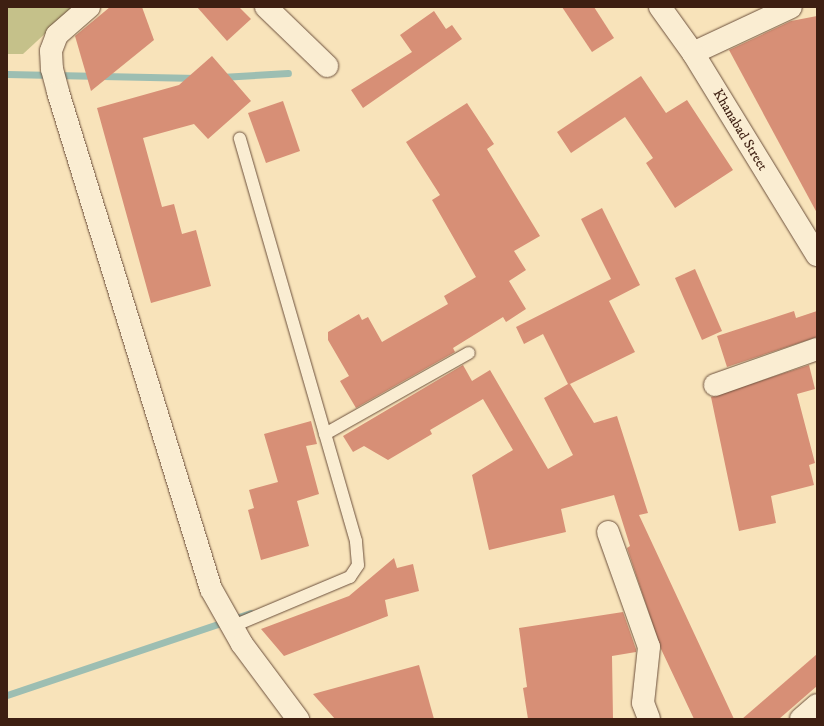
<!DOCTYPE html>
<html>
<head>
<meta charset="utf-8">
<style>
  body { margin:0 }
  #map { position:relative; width:824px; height:726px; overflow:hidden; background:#f8e3ba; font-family:"IM FELL DW Pica",serif }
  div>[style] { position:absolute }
  .green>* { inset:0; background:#c5c18a }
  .stream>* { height:7px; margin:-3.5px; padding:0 3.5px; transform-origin:3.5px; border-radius:3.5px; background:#9dbeb2 }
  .building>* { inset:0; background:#d78f76 }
  .roads { filter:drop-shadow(0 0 1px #6c503c) drop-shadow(0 0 1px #6c503c) }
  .lane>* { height:12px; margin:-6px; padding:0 6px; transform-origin:6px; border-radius:6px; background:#faedd2 }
  .street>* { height:22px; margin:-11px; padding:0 11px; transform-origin:11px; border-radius:11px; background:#faedd2 }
  .secondary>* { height:22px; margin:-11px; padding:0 11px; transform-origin:11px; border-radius:11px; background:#faedd2 }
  span { translate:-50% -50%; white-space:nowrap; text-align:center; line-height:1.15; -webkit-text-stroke:3.5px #faedd2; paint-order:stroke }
  .street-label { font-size:14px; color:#3e1f12 }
  .frame { position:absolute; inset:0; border:8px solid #3e1f12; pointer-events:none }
</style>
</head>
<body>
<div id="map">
  <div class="green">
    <div style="clip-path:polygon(7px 7px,74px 7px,23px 54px,7px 54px)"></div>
  </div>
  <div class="stream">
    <div style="left:7px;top:74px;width:190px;rotate:1.2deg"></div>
    <div style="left:221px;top:77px;width:67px;rotate:-3.4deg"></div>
    <div style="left:7px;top:695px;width:257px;rotate:-18.6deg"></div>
  </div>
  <div class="building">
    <div style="clip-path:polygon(110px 7px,142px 7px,154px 40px,91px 91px,75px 36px)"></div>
    <div style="clip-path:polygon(197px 7px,239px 7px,251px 19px,227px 41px)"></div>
    <div style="clip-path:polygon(562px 7px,594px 7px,614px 38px,592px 52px)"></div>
    <div style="clip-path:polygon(434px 11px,446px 29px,452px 25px,462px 39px,363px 108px,351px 90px,412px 52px,400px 35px)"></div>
    <div style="clip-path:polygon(817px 16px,817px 213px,729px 50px,791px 21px)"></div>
    <div style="clip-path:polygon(212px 56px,251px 101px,208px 139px,194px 124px,143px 138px,162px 207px,174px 204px,182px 234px,196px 230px,211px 286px,151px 303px,97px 108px,179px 85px)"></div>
    <div style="clip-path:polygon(641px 76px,666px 113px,687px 100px,733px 170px,675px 208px,646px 163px,653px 158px,625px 117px,571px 153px,557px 132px)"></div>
    <div style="clip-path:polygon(283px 101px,300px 151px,266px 163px,248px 113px)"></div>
    <div style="clip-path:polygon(467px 103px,494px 144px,487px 149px,540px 236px,514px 251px,526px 270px,509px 281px,526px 309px,506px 322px,503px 317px,453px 348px,455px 352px,356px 408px,340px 381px,349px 376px,328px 340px,328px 332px,359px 314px,362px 320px,368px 317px,382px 342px,448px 304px,444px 296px,476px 277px,432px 200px,440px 195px,406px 142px)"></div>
    <div style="clip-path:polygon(602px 208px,640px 285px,609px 301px,635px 352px,570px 384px,594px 423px,617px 416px,648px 513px,639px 515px,734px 719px,694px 719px,661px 649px,627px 548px,630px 546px,614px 495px,561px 509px,566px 532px,489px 550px,472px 475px,513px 450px,483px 399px,430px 430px,432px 434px,388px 460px,364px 446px,353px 452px,343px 436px,463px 365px,472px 381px,490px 370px,548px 469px,573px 455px,544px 398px,568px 384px,543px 334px,524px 344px,516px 327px,611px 279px,581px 219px)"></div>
    <div style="clip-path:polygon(695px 269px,722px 331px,702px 340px,675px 278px)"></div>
    <div style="clip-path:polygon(794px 311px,796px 318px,817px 311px,817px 337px,727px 367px,717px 336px)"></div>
    <div style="clip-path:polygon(809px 365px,815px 389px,797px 394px,815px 463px,809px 465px,814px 485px,771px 496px,776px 523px,739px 531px,711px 397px)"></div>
    <div style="clip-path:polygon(311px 421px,317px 444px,306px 446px,319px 494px,297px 501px,309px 546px,261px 560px,248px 510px,254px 508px,249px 490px,278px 482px,264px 434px)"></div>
    <div style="clip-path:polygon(394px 558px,397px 568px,413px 564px,419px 591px,385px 600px,388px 616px,284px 656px,261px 629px,349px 596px)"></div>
    <div style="clip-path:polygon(623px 612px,636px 649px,636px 652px,612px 656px,613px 719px,528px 719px,523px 688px,527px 687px,519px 628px)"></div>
    <div style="clip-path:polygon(817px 654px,817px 686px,779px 719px,742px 719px)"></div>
    <div style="clip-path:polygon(419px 665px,434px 719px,335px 719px,313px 694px)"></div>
  </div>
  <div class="roads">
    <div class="lane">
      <div style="left:325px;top:434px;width:165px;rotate:-29.4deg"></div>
      <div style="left:231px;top:627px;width:129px;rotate:-22.8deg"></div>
      <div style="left:350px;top:577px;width:14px;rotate:-56deg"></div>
      <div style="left:358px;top:565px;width:24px;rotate:-95deg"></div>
      <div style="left:356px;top:541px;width:419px;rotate:-106.1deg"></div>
    </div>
    <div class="street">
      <div style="left:89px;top:7px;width:43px;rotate:138.8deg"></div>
      <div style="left:57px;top:35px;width:17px;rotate:111deg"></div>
      <div style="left:51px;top:51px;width:18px;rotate:87deg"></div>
      <div style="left:52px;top:69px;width:24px;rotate:75deg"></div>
      <div style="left:58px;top:92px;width:520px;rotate:72.89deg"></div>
      <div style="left:211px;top:589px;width:63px;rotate:60.6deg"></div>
      <div style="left:242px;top:644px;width:94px;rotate:53.3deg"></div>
      <div style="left:266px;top:7px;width:85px;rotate:44deg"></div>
      <div style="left:693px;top:53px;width:108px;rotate:-25.1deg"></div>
      <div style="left:715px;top:385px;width:108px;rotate:-19.4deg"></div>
      <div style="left:608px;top:532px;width:122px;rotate:70.4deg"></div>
      <div style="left:649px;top:647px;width:56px;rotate:96.1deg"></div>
      <div style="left:643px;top:703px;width:17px;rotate:69deg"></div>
      <div style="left:801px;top:719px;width:21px;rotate:-41deg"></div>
    </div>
    <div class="secondary">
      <div style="left:660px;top:7px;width:57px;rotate:54.3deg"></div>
      <div style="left:693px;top:53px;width:237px;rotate:58.5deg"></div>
    </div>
  </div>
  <div class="street-label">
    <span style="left:740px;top:130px;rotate:59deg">Khanabad Street</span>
  </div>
  <div class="frame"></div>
</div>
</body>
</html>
